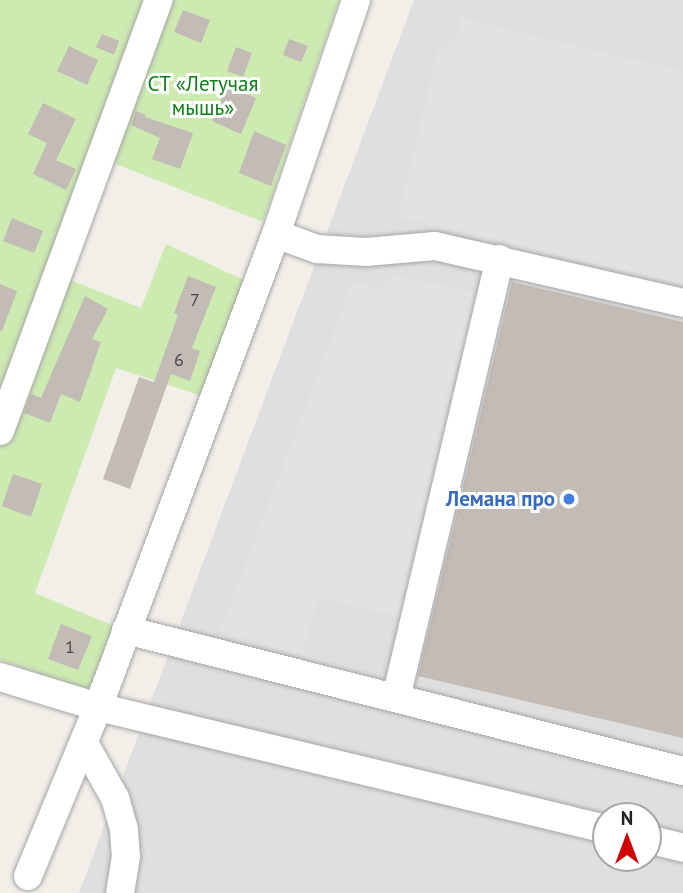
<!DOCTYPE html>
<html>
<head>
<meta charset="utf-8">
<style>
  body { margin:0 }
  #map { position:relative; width:683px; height:893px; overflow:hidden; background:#f2efe9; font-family:"PT Sans",sans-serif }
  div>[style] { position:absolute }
  .residential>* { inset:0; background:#e0dfdf }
  .grass>* { inset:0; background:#cdeab1 }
  .parking>* { inset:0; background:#e2e2e2 }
  .building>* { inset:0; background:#c3bbb5 }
  .roads { filter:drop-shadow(0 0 2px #a6a6a6) drop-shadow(0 0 2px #a6a6a6) }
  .minor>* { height:28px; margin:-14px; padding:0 14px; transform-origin:14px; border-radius:14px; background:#fff }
  .dots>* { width:19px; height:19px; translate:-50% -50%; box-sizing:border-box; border:4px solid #fff; border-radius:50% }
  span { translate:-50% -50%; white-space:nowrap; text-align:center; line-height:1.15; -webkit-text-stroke:6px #fff; paint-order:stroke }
  .number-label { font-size:18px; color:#4a4847 }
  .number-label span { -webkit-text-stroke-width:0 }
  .park-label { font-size:21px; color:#0e8118 }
  .shop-label { font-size:21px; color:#366cbe; font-weight:700 }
  .right { translate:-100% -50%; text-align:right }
  .north { position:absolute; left:592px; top:802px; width:70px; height:70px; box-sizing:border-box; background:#fff; border:2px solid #a7a7a7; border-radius:50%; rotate:0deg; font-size:19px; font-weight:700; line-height:28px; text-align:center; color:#222 }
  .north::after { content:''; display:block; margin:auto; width:24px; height:32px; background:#d00404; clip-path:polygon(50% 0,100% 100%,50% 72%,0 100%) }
</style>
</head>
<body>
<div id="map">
  <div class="residential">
    <div style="clip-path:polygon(evenodd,414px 0,683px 0,683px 893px,79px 893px,414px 0,606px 816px,648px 816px,648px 858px,606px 858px,606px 816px)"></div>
  </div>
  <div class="grass">
    <div style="clip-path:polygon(0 0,339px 0,263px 222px,93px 155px,50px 272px,141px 308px,166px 244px,246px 281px,205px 397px,116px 368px,35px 593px,116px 627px,91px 691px,0 660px)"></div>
  </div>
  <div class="parking">
    <div style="clip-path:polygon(460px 18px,683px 71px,683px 284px,398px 217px,438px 48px,450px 46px,455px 40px)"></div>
    <div style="clip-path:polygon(391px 275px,478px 293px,403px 617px,319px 598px,302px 655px,220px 632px,352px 283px,381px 288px)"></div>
  </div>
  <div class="building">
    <div style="clip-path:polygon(183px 10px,210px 20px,201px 43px,174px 32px)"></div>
    <div style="clip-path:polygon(102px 34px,119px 41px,114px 55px,96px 47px)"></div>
    <div style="clip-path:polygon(289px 39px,308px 46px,301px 62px,283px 55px)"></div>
    <div style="clip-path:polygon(69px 46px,98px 60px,87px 85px,57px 71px)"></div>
    <div style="clip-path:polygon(236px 47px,252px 53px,243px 77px,227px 71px)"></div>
    <div style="clip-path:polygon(227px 86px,256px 98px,241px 134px,212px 121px)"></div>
    <div style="clip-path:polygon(43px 103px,76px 119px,56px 160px,76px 169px,66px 190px,33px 174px,47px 143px,28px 134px)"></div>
    <div style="clip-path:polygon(136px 111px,146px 115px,145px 117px,193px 133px,180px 169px,152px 159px,160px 138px,131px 125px)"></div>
    <div style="clip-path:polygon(254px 131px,286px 145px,271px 186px,239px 173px)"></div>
    <div style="clip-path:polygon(12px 218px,43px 231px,34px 253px,3px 241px)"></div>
    <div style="clip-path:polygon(188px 276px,216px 287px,192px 348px,200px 351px,190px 381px,171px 374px,130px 489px,103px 479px,139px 377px,154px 382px,178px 315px,174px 313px)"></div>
    <div style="clip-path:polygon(512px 282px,683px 322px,683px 738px,418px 676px)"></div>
    <div style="clip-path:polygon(0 284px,17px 291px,2px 331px,0 331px)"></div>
    <div style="clip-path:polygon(85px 296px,108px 309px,92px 339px,101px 342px,80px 402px,61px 394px,50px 423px,24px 413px,31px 394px,41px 398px)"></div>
    <div style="clip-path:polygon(13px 474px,42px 484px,31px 517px,2px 506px)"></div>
    <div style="clip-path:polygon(61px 624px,92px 636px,78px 670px,48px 659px)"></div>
  </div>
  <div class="roads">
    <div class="minor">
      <div style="left:276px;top:234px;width:44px;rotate:20.1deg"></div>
      <div style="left:317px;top:249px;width:49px;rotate:3.5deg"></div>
      <div style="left:366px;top:252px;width:69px;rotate:-5deg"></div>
      <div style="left:435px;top:246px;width:254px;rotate:12.9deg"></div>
      <div style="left:0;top:431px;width:459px;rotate:-69.8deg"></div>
      <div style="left:126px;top:630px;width:575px;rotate:14.21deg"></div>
      <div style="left:0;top:677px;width:102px;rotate:17deg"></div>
      <div style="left:98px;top:707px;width:522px;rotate:13.5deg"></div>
      <div style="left:396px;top:698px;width:451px;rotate:-76.7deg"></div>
      <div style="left:84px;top:743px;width:63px;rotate:60.6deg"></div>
      <div style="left:115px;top:798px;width:33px;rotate:74deg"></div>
      <div style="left:124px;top:830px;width:26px;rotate:86deg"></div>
      <div style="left:126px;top:856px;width:37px;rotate:99deg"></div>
      <div style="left:648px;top:839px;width:36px;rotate:14deg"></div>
      <div style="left:28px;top:876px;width:183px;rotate:-67.5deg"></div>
      <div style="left:98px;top:707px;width:505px;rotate:-69.38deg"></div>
      <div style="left:276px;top:234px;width:247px;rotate:-71.1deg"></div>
    </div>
  </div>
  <div class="dots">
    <div style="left:569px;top:499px;background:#3f7fe0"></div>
  </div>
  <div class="number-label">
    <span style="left:195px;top:300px">7</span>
    <span style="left:179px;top:360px">6</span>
    <span style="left:70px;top:647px">1</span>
  </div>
  <div class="park-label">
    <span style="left:203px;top:96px">СТ «Летучая<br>мышь»</span>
  </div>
  <div class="shop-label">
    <span class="right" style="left:555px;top:499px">Лемана про</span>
  </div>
  <div class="north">N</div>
</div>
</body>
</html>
